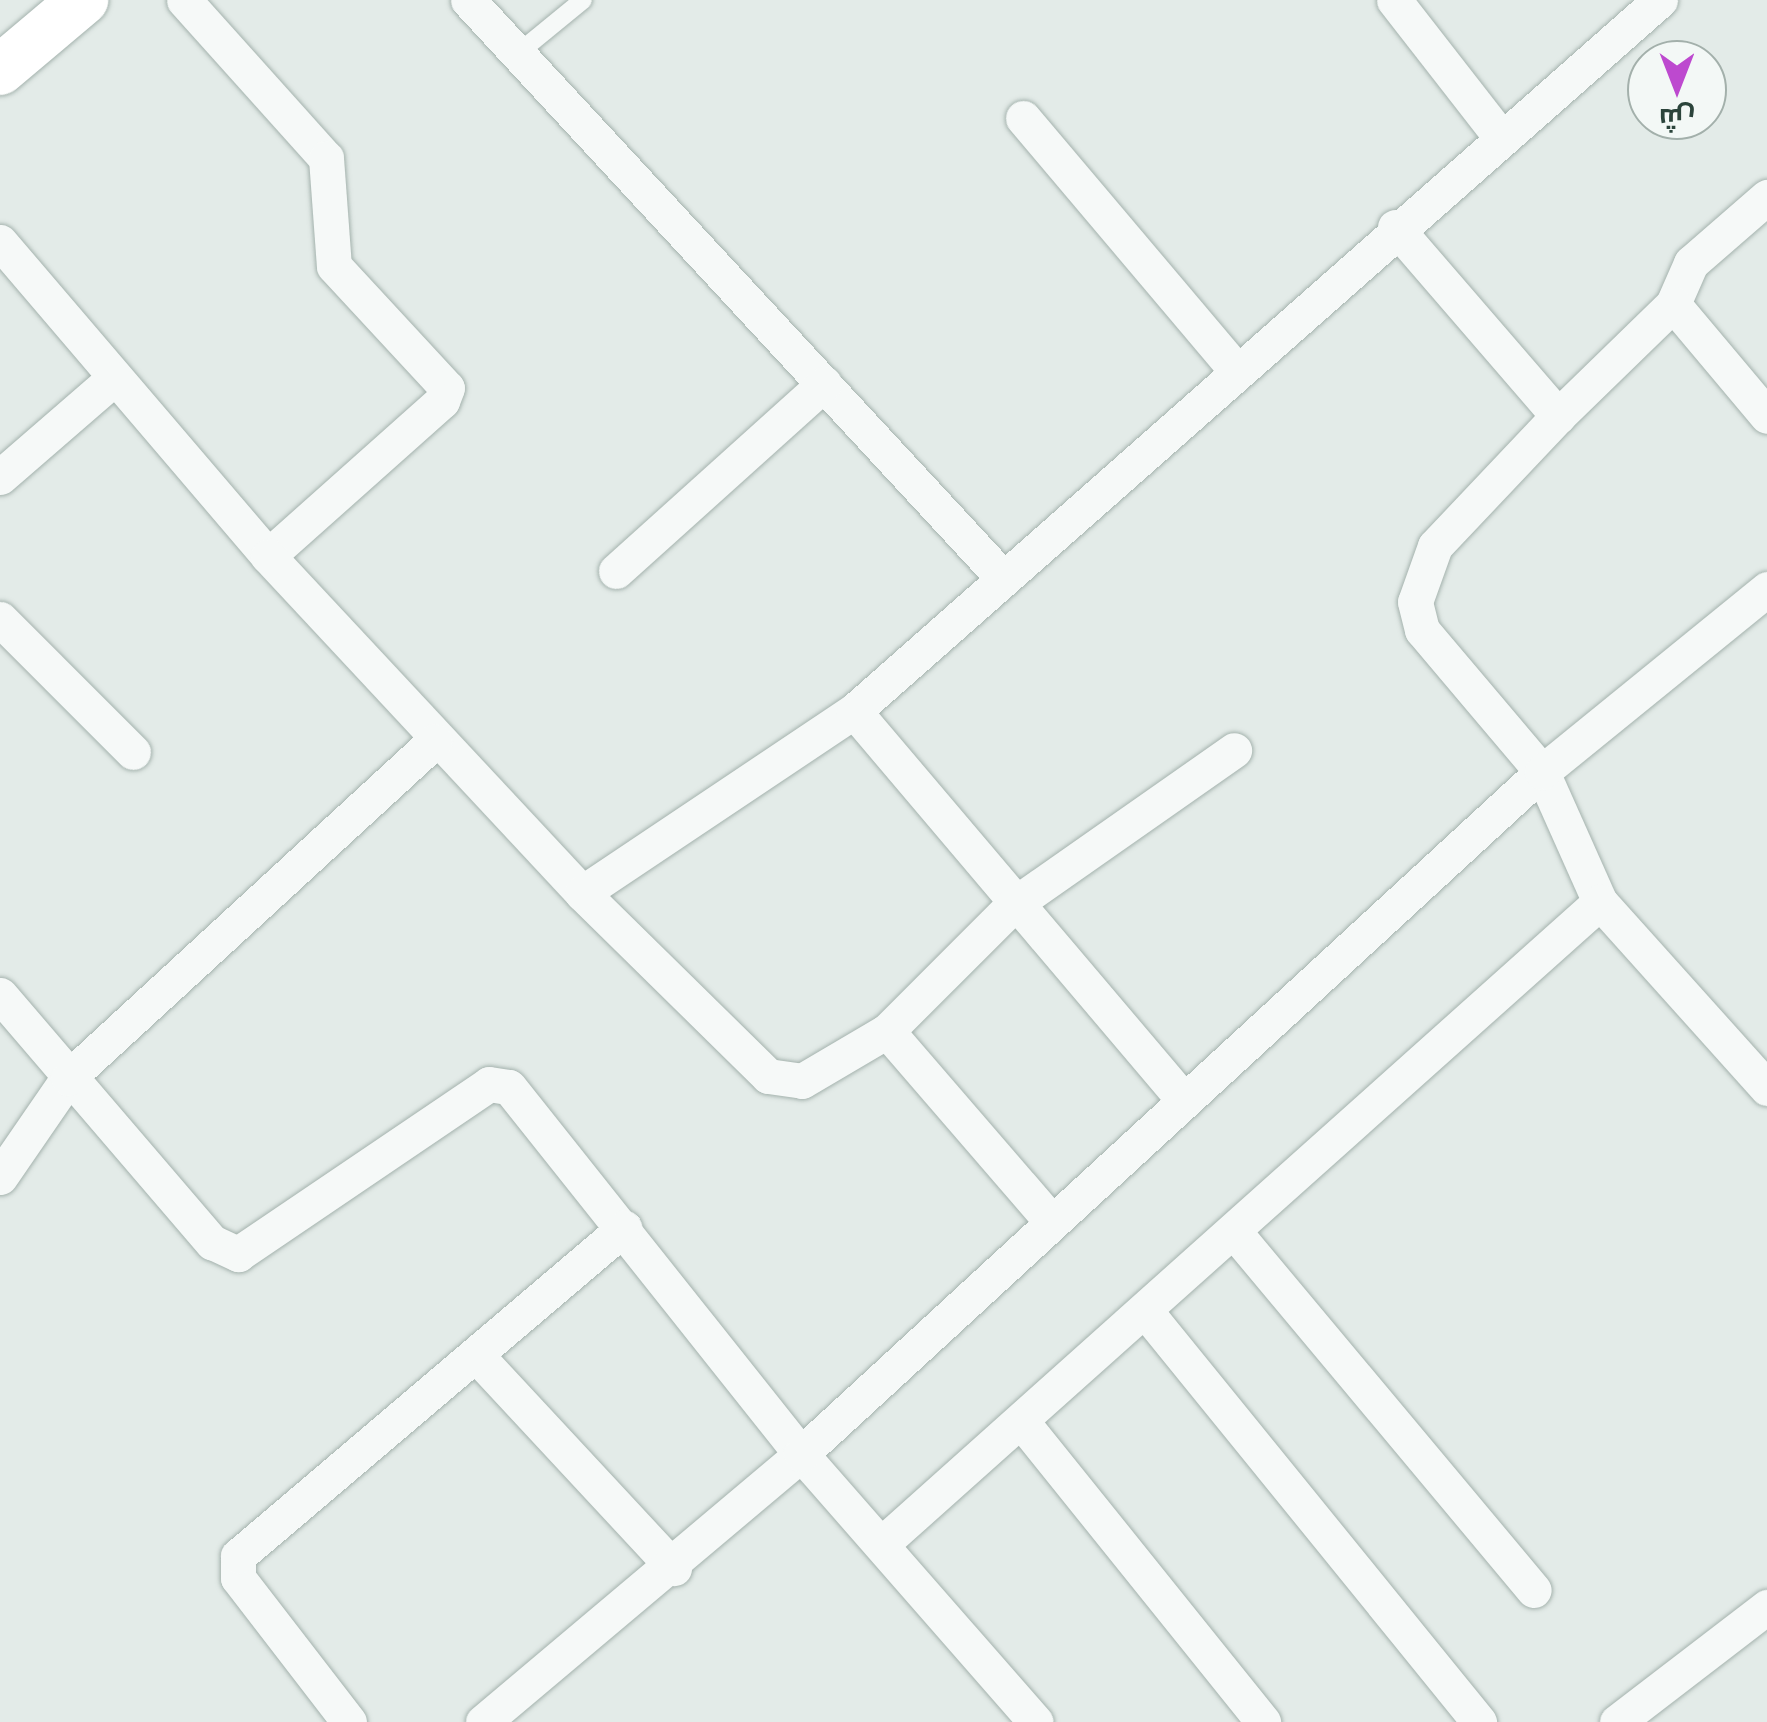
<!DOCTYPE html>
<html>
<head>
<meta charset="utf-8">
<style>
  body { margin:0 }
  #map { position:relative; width:1767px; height:1722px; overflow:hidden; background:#e3ebe8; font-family:Arial,Cairo,sans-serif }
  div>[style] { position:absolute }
  .roads { filter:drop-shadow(0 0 2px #a4b2ad) drop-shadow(0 0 2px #a4b2ad) }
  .lane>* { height:18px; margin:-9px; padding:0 9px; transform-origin:9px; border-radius:9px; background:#f6f9f8 }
  .street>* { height:35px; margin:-17.5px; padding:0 17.5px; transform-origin:17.5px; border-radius:17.5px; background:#f6f9f8 }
  .secondary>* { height:50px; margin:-25px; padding:0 25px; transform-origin:25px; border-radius:25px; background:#fff }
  span { translate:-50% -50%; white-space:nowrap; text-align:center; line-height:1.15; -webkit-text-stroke:8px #f3f8f6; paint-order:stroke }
  .north { position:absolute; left:1627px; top:40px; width:100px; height:100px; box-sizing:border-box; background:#f3f8f6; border:2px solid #a3b0ab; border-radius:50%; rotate:180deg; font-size:28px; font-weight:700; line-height:40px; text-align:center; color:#2b443b }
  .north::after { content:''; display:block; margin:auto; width:35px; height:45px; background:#bd49cf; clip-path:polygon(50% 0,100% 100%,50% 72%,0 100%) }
</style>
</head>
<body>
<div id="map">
  <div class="roads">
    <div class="lane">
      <div style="left:517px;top:54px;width:85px;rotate:-39.3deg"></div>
    </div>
    <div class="street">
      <div style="left:184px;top:0;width:212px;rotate:48.1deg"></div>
      <div style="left:326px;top:158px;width:108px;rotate:85.8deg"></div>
      <div style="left:334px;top:266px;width:166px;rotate:47.2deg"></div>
      <div style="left:447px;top:388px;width:14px;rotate:111deg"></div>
      <div style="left:442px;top:401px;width:233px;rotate:138.3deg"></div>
      <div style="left:468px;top:0;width:788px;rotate:47.21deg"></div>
      <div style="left:1394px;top:0;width:172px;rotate:52.1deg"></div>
      <div style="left:1023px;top:118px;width:330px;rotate:49.8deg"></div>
      <div style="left:1395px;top:227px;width:250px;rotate:49.2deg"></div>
      <div style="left:1558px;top:416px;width:179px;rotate:133.4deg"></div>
      <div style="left:1435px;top:546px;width:59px;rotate:109.7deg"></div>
      <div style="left:1415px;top:602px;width:29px;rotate:76deg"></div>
      <div style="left:1422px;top:630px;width:186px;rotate:49.8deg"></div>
      <div style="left:1542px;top:772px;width:142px;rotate:66deg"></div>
      <div style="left:1600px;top:902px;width:250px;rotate:48.1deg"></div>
      <div style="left:0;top:242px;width:413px;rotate:49.5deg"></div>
      <div style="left:268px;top:556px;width:461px;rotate:47deg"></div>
      <div style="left:582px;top:893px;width:327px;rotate:-33.8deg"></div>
      <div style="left:854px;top:711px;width:1075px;rotate:-41.42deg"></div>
      <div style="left:1673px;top:304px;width:45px;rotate:-66.3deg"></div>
      <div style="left:1691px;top:263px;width:101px;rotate:-41deg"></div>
      <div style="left:1558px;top:416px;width:161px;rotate:-44.2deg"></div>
      <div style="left:1673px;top:304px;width:146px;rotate:50deg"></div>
      <div style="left:0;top:477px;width:150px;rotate:-40.9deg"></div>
      <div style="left:616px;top:571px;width:280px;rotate:-42deg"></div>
      <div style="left:0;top:619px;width:188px;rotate:45deg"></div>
      <div style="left:854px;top:711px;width:507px;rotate:49.72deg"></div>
      <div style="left:582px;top:893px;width:261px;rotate:44.5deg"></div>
      <div style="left:768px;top:1076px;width:34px;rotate:8deg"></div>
      <div style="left:802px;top:1081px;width:99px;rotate:-30.5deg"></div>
      <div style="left:887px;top:1031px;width:178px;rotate:-45deg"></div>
      <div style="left:1013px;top:905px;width:270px;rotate:-35deg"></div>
      <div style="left:0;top:995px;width:326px;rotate:49.4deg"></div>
      <div style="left:212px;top:1242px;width:29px;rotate:25deg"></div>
      <div style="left:238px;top:1254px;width:303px;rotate:-34.1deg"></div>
      <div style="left:489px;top:1084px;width:20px;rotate:9deg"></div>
      <div style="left:509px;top:1087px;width:469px;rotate:51.5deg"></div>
      <div style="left:801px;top:1454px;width:356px;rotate:48.8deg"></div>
      <div style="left:887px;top:1031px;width:251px;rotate:49.2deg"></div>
      <div style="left:0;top:1177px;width:120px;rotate:-55.5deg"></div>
      <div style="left:68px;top:1078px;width:498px;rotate:-42.6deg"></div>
      <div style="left:1236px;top:1234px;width:464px;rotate:50.1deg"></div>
      <div style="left:1147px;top:1313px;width:527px;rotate:50.93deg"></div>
      <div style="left:476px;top:1355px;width:291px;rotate:47.1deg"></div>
      <div style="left:1022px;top:1422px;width:385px;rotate:51.2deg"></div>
      <div style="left:885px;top:1541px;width:959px;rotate:-41.79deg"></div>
      <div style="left:349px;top:1722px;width:182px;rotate:-127.6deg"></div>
      <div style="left:238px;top:1578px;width:22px;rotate:-90deg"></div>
      <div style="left:238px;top:1556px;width:507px;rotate:-40.36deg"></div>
      <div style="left:483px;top:1722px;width:416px;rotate:-40.1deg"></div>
      <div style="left:801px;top:1454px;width:1007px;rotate:-42.63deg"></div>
      <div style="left:1542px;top:772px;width:290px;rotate:-39.1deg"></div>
      <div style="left:1617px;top:1722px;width:189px;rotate:-37.5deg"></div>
    </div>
    <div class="secondary">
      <div style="left:0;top:70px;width:109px;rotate:-40.1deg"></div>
    </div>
  </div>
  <div class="north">ش</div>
</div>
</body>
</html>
